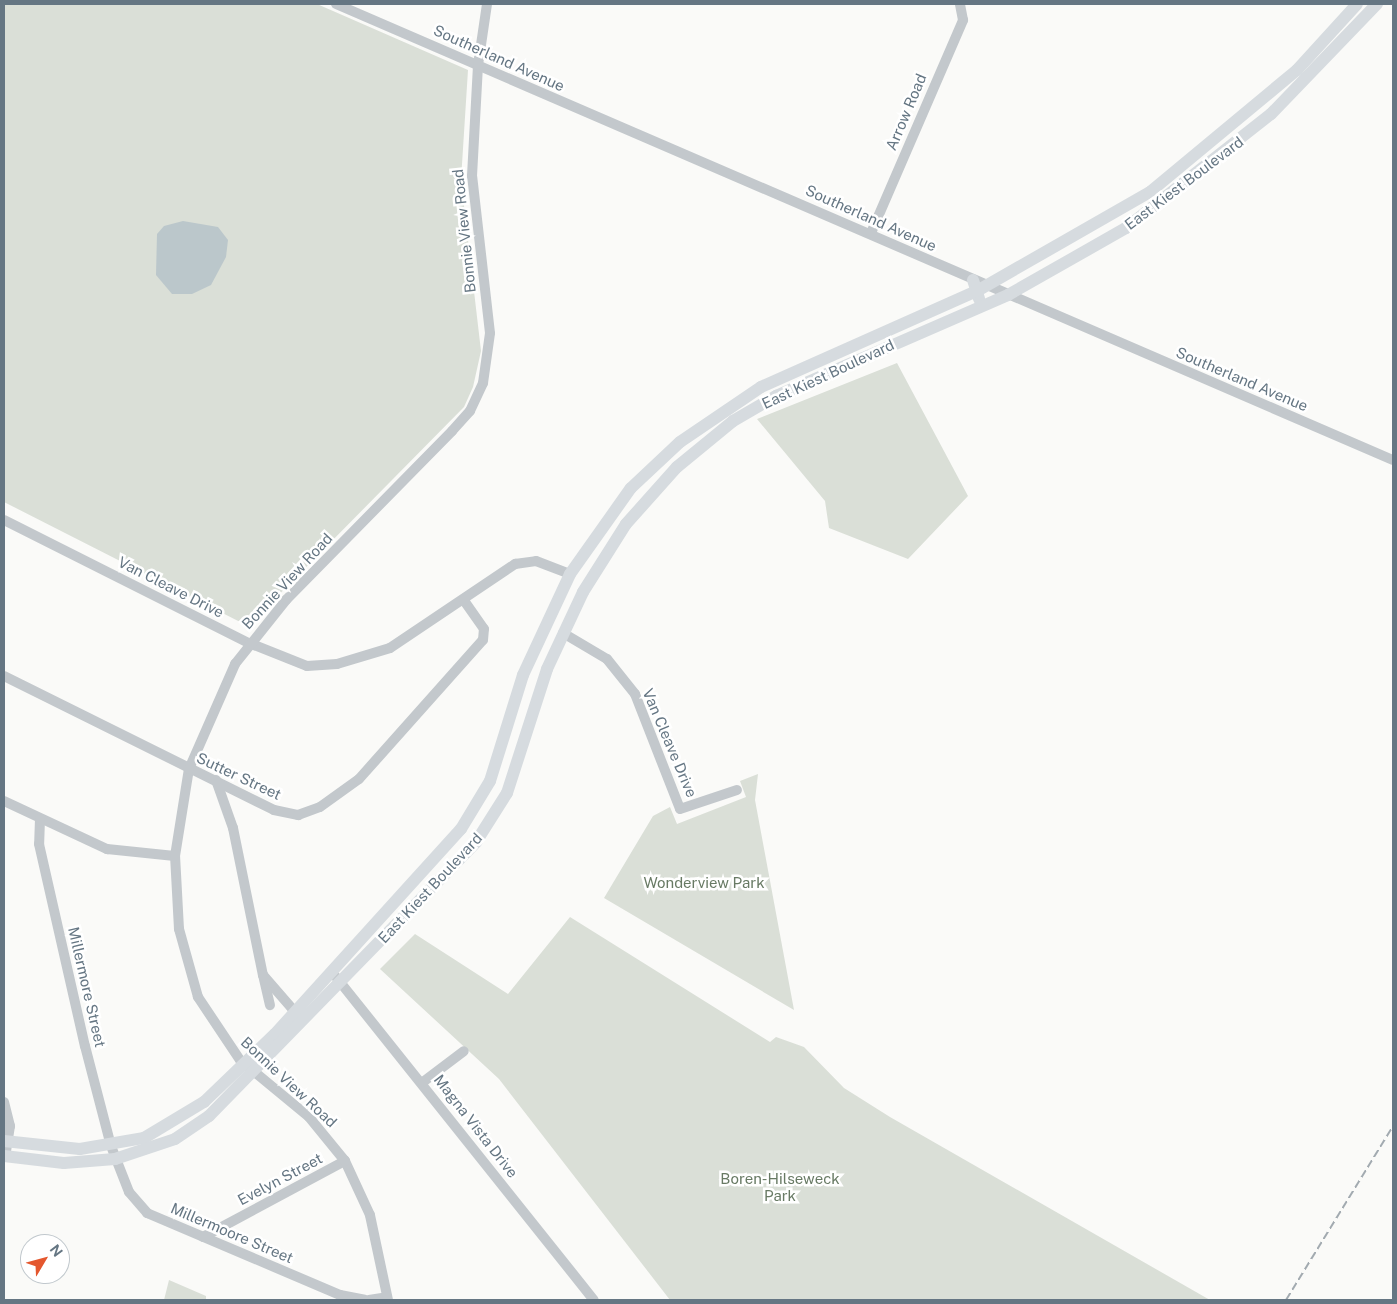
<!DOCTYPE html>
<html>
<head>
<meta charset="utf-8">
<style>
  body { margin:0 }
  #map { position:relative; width:1397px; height:1304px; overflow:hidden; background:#fafaf8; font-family:"Public Sans",sans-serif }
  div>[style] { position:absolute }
  .green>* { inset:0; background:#dadfd7 }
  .water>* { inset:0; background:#bbc7cb }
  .minor>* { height:10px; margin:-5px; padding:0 5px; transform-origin:5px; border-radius:5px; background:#c3c8cc }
  .major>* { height:12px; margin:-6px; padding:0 6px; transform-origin:6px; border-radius:6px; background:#d6dbdf }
  .rail>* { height:2px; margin-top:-1px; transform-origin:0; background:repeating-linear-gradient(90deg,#a2aab0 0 8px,transparent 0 12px) }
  span { translate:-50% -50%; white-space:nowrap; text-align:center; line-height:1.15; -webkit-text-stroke:5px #fff; paint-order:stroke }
  .street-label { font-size:15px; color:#657683 }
  .park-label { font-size:15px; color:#687a64 }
  .frame { position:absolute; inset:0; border:5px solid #657683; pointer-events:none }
  .north { position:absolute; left:20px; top:1234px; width:50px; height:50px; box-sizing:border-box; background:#fff; border:1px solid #c1c8cd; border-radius:50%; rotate:53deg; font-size:14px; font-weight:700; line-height:20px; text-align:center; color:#657683 }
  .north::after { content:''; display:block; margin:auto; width:18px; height:22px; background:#e4572e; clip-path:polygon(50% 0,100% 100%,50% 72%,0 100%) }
</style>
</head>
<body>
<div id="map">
  <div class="green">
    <div style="clip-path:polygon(4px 4px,317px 4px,468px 70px,461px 180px,481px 351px,473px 387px,464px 407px,248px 626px,4px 502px)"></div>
    <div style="clip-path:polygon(897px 363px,968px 496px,908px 559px,829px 528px,825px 501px,757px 419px)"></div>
    <div style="clip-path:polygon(758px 774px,755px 800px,794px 1010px,604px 898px,653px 816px,670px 807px,677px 824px,746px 797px,740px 781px)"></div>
    <div style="clip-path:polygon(570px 917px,770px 1042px,776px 1037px,804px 1047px,844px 1088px,890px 1117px,1210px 1300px,670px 1300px,499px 1079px,380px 969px,415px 934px,508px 994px)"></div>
    <div style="clip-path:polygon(169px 1280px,206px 1296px,206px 1300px,164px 1300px)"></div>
  </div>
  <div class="water">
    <div style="clip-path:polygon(183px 221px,218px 227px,228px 240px,226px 257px,211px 285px,192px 294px,172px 294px,156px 275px,157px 234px,164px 226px)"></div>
  </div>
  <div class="minor">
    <div style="left:336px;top:4px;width:1151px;rotate:23.34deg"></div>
    <div style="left:871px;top:233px;width:232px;rotate:-66.6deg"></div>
    <div style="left:963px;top:20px;width:16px;rotate:-101deg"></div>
    <div style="left:4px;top:520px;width:274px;rotate:26.7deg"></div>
    <div style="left:249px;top:643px;width:62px;rotate:21.6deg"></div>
    <div style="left:307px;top:666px;width:30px;rotate:-4deg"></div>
    <div style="left:337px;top:664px;width:55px;rotate:-16.8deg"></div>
    <div style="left:390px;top:648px;width:151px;rotate:-33.9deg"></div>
    <div style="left:515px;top:564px;width:21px;rotate:-8deg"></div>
    <div style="left:536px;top:561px;width:36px;rotate:21deg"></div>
    <div style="left:563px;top:633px;width:51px;rotate:30.6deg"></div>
    <div style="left:607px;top:659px;width:45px;rotate:51.3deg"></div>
    <div style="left:635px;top:694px;width:123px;rotate:68.6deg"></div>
    <div style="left:680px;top:809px;width:60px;rotate:-18.4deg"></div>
    <div style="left:4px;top:676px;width:301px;rotate:26.4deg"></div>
    <div style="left:274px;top:810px;width:25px;rotate:12deg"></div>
    <div style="left:298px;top:815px;width:23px;rotate:-20deg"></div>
    <div style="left:320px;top:807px;width:48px;rotate:-35.7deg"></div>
    <div style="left:359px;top:779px;width:186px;rotate:-48.3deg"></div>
    <div style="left:483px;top:640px;width:11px;rotate:-85deg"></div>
    <div style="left:484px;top:629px;width:35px;rotate:-125deg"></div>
    <div style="left:216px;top:780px;width:51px;rotate:70.5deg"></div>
    <div style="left:233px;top:828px;width:150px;rotate:78.5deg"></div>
    <div style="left:263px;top:975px;width:49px;rotate:49.1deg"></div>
    <div style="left:4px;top:801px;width:114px;rotate:25deg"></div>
    <div style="left:107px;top:849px;width:68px;rotate:5.9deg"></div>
    <div style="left:40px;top:819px;width:25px;rotate:92deg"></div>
    <div style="left:39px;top:844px;width:207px;rotate:77.2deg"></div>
    <div style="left:85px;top:1046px;width:103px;rotate:75.4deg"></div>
    <div style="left:111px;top:1146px;width:49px;rotate:68.6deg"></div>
    <div style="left:129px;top:1192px;width:28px;rotate:49deg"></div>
    <div style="left:147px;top:1213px;width:210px;rotate:23deg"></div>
    <div style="left:340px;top:1295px;width:25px;rotate:11deg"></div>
    <div style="left:263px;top:975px;width:31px;rotate:77deg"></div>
    <div style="left:336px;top:977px;width:413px;rotate:51.4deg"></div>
    <div style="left:423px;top:1082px;width:51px;rotate:-37.1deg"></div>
    <div style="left:4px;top:1102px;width:25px;rotate:76deg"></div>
    <div style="left:10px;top:1126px;width:30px;rotate:99deg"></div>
    <div style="left:203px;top:1237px;width:161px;rotate:-28.2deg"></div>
    <div style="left:369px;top:1300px;width:18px;rotate:-9deg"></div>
    <div style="left:388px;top:1300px;width:87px;rotate:-102deg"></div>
    <div style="left:370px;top:1215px;width:60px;rotate:-114.8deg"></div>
    <div style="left:345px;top:1161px;width:57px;rotate:-129.3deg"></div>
    <div style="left:309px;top:1117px;width:89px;rotate:-140.4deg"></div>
    <div style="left:240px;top:1060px;width:76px;rotate:-123.7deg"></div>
    <div style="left:198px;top:997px;width:71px;rotate:-105.6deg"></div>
    <div style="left:179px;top:929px;width:73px;rotate:-93.1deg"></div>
    <div style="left:175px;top:856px;width:88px;rotate:-80.9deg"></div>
    <div style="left:189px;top:769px;width:115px;rotate:-66.3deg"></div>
    <div style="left:235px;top:664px;width:82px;rotate:-51.4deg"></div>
    <div style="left:286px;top:600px;width:237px;rotate:-45.5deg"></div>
    <div style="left:452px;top:431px;width:27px;rotate:-48deg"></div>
    <div style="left:470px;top:411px;width:31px;rotate:-65deg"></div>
    <div style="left:483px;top:383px;width:50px;rotate:-82deg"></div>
    <div style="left:490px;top:333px;width:158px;rotate:-96.5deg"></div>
    <div style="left:472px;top:176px;width:111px;rotate:-86.9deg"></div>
    <div style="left:478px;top:65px;width:62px;rotate:-81.6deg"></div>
  </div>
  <div class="major">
    <div style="left:973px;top:280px;width:20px;rotate:72deg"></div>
    <div style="left:4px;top:1141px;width:76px;rotate:6deg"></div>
    <div style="left:80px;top:1149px;width:65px;rotate:-9.8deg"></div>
    <div style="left:144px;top:1138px;width:70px;rotate:-31deg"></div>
    <div style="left:204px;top:1102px;width:98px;rotate:-43.8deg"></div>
    <div style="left:275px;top:1034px;width:277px;rotate:-47.8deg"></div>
    <div style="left:461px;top:829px;width:56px;rotate:-58.9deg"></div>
    <div style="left:490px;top:781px;width:111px;rotate:-72.7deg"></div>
    <div style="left:523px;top:675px;width:111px;rotate:-65deg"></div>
    <div style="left:570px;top:574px;width:105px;rotate:-54.7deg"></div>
    <div style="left:631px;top:488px;width:67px;rotate:-43.2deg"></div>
    <div style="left:680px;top:442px;width:98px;rotate:-34.2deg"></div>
    <div style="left:761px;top:387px;width:236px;rotate:-24deg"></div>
    <div style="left:977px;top:291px;width:199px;rotate:-29.8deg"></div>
    <div style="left:1150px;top:192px;width:191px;rotate:-39.7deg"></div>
    <div style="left:1297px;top:70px;width:89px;rotate:-47.7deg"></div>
    <div style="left:4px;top:1156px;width:60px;rotate:6.7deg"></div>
    <div style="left:64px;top:1163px;width:51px;rotate:-4.5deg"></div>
    <div style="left:115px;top:1159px;width:63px;rotate:-18.4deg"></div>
    <div style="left:175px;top:1139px;width:41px;rotate:-34.1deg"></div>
    <div style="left:209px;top:1116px;width:383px;rotate:-45.7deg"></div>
    <div style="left:476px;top:842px;width:58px;rotate:-57.7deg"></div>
    <div style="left:507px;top:793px;width:130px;rotate:-72.1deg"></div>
    <div style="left:547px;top:669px;width:85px;rotate:-64.9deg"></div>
    <div style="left:583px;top:592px;width:80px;rotate:-57.7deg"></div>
    <div style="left:626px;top:524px;width:76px;rotate:-48.2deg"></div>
    <div style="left:677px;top:467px;width:72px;rotate:-39.4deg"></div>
    <div style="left:733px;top:421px;width:50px;rotate:-30.2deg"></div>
    <div style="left:776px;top:396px;width:253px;rotate:-23.5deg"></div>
    <div style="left:1008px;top:295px;width:136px;rotate:-29.6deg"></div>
    <div style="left:1126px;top:228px;width:184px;rotate:-38.2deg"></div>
    <div style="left:1271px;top:114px;width:153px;rotate:-46.1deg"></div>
  </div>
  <div class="rail">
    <div style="left:1286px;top:1300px;width:204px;rotate:-58.4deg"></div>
  </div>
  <div class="street-label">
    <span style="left:499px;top:58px;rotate:24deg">Southerland Avenue</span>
    <span style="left:906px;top:112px;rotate:-67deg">Arrow Road</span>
    <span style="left:1184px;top:183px;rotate:-37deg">East Kiest Boulevard</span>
    <span style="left:871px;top:218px;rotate:24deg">Southerland Avenue</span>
    <span style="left:464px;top:231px;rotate:-96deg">Bonnie View Road</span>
    <span style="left:828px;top:374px;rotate:-25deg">East Kiest Boulevard</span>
    <span style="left:1242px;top:379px;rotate:23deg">Southerland Avenue</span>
    <span style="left:287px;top:581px;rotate:-47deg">Bonnie View Road</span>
    <span style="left:171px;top:587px;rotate:27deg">Van Cleave Drive</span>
    <span style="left:670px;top:743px;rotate:67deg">Van Cleave Drive</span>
    <span style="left:239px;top:776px;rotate:25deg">Sutter Street</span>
    <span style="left:430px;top:888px;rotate:-47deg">East Kiest Boulevard</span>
    <span style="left:87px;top:987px;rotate:77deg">Millermore Street</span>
    <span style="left:289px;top:1082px;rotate:43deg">Bonnie View Road</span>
    <span style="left:476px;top:1126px;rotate:52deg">Magna Vista Drive</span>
    <span style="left:280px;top:1179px;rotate:-28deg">Evelyn Street</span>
    <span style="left:232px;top:1233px;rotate:23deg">Millermoore Street</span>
  </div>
  <div class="park-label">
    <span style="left:704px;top:883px">Wonderview Park</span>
    <span style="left:780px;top:1187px">Boren-Hilseweck<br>Park</span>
  </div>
  <div class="frame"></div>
  <div class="north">N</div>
</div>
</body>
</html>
